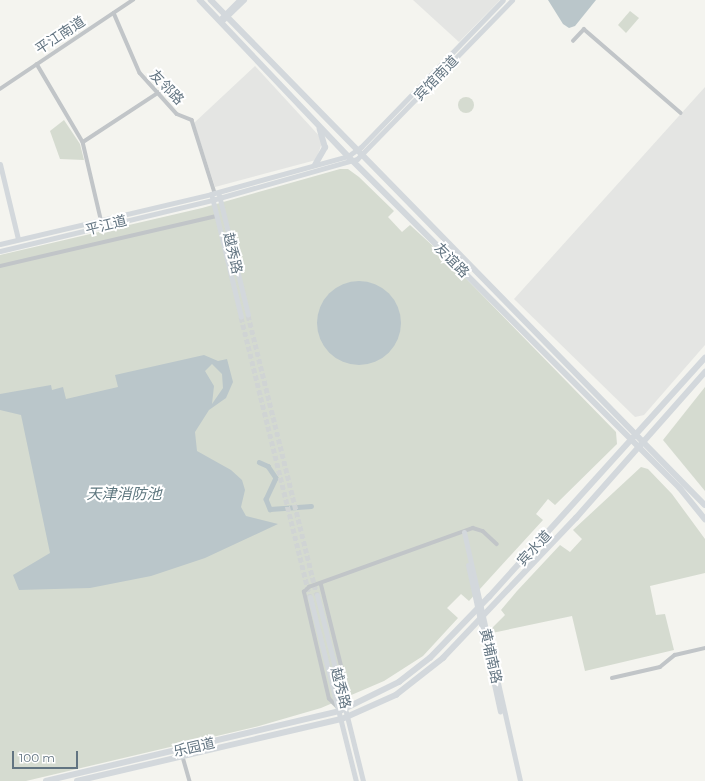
<!DOCTYPE html>
<html>
<head>
<meta charset="utf-8">
<style>
  body { margin:0 }
  #map { position:relative; width:705px; height:781px; overflow:hidden; background:#f4f4ef; font-family:Montserrat,"Noto Sans SC",sans-serif }
  div>[style] { position:absolute }
  .built>* { inset:0; background:#e4e5e3 }
  .green>* { inset:0; background:#d5dbd0 }
  .round { border-radius:50% }
  .water>* { inset:0; background:#bac6ca }
  .canal>* { height:4.5px; margin:-2.25px; padding:0 2.25px; transform-origin:2.25px; border-radius:2.25px; background:#bac6ca }
  .secondary-tunnel>* { height:5px; margin-top:-2.5px; transform-origin:0; background:repeating-linear-gradient(90deg,#d0d4d4 0 5px,transparent 0 7.5px) }
  .street>* { height:3.5px; margin:-1.75px; padding:0 1.75px; transform-origin:1.75px; border-radius:1.75px; background:#c1c5c8 }
  .secondary>* { height:5px; margin:-2.5px; padding:0 2.5px; transform-origin:2.5px; border-radius:2.5px; background:#d3d8dc }
  .primary>* { height:5.5px; margin:-2.75px; padding:0 2.75px; transform-origin:2.75px; border-radius:2.75px; background:#d3d8dc }
  span { translate:-50% -50%; white-space:nowrap; text-align:center; line-height:1.15; -webkit-text-stroke:4px #fff; paint-order:stroke }
  .street-label { font-size:14px; color:#627481 }
  .water-label { font-size:15px; color:#5e777f; font-style:italic }
  .scale { position:absolute; left:12px; top:751px; width:66px; height:18px; box-sizing:border-box; border:2px solid #627481; border-top:0; padding-left:5px; font-size:12px; line-height:14px; white-space:nowrap; color:#627481; -webkit-text-stroke:3px #fff; paint-order:stroke }
</style>
</head>
<body>
<div id="map">
  <div class="built">
    <div style="clip-path:polygon(413px 0,500px 0,459px 42px)"></div>
    <div style="clip-path:polygon(255px 66px,323px 140px,316px 160px,215px 187px,194px 123px)"></div>
    <div style="clip-path:polygon(705px 87px,705px 345px,644px 415px,635px 417px,514px 299px)"></div>
  </div>
  <div class="green">
    <div style="clip-path:polygon(630px 11px,639px 18px,626px 33px,618px 25px)"></div>
    <div class="round" style="left:458px;top:97px;width:16px;height:16px"></div>
    <div style="clip-path:polygon(64px 120px,80px 144px,84px 160px,60px 159px,50px 131px)"></div>
    <div style="clip-path:polygon(340px 169px,348px 169px,359px 177px,394px 211px,388px 217px,402px 232px,410px 225px,445px 257px,616px 432px,617px 444px,555px 505px,548px 499px,536px 514px,543px 520px,469px 601px,461px 594px,447px 608px,458px 618px,423px 656px,384px 681px,321px 708px,259px 726px,26px 781px,0 781px,0 255px,202px 208px)"></div>
    <div style="clip-path:polygon(705px 387px,705px 491px,663px 440px)"></div>
    <div style="clip-path:polygon(641px 467px,648px 469px,672px 494px,705px 539px,705px 573px,650px 586px,656px 615px,665px 614px,674px 650px,585px 671px,572px 616px,492px 633px,490px 630px,505px 615px,501px 610px,517px 591px,560px 545px,570px 552px,582px 539px,573px 530px)"></div>
  </div>
  <div class="water">
    <div style="clip-path:polygon(548px 0,596px 0,575px 26px,569px 28px,563px 24px)"></div>
    <div class="round" style="left:317px;top:281px;width:84px;height:84px"></div>
    <div style="clip-path:polygon(evenodd,204px 355px,218px 361px,227px 359px,233px 382px,226px 398px,209px 410px,195px 432px,197px 451px,231px 470px,242px 480px,245px 490px,241px 507px,246px 516px,278px 524px,205px 558px,151px 576px,90px 588px,19px 590px,13px 575px,50px 553px,21px 415px,0 410px,0 394px,51px 385px,52px 390px,63px 387px,66px 399px,118px 387px,115px 375px,204px 355px,212px 364px,222px 374px,223px 388px,212px 404px,214px 386px,205px 371px,212px 364px)"></div>
  </div>
  <div class="canal">
    <div style="left:259px;top:462px;width:10px;rotate:24deg"></div>
    <div style="left:268px;top:466px;width:14px;rotate:56deg"></div>
    <div style="left:276px;top:478px;width:23px;rotate:115deg"></div>
    <div style="left:266px;top:499px;width:11px;rotate:68deg"></div>
    <div style="left:270px;top:509px;width:41px;rotate:-4.2deg"></div>
  </div>
  <div class="secondary-tunnel">
    <div style="left:248px;top:315px;width:288px;rotate:76.2deg"></div>
    <div style="left:241px;top:317px;width:288px;rotate:76.2deg"></div>
  </div>
  <div class="street">
    <div style="left:114px;top:13px;width:65px;rotate:66.6deg"></div>
    <div style="left:140px;top:73px;width:55px;rotate:47.9deg"></div>
    <div style="left:177px;top:114px;width:16px;rotate:22deg"></div>
    <div style="left:192px;top:120px;width:77px;rotate:72.5deg"></div>
    <div style="left:573px;top:41px;width:16px;rotate:-47deg"></div>
    <div style="left:584px;top:29px;width:128px;rotate:40.9deg"></div>
    <div style="left:37px;top:64px;width:91px;rotate:59.5deg"></div>
    <div style="left:83px;top:142px;width:79px;rotate:76.8deg"></div>
    <div style="left:0;top:89px;width:160px;rotate:-33.8deg"></div>
    <div style="left:83px;top:142px;width:90px;rotate:-33.2deg"></div>
    <div style="left:0;top:266px;width:222px;rotate:-13deg"></div>
    <div style="left:321px;top:583px;width:112px;rotate:76.1deg"></div>
    <div style="left:348px;top:692px;width:16px;rotate:94deg"></div>
    <div style="left:612px;top:678px;width:49px;rotate:-12.9deg"></div>
    <div style="left:660px;top:667px;width:19px;rotate:-39deg"></div>
    <div style="left:675px;top:655px;width:31px;rotate:-13deg"></div>
    <div style="left:337px;top:707px;width:11px;rotate:-135deg"></div>
    <div style="left:329px;top:699px;width:110px;rotate:-103.2deg"></div>
    <div style="left:304px;top:592px;width:7px;rotate:-45deg"></div>
    <div style="left:309px;top:587px;width:174px;rotate:-19.8deg"></div>
    <div style="left:473px;top:528px;width:10px;rotate:17deg"></div>
    <div style="left:483px;top:531px;width:19px;rotate:43deg"></div>
    <div style="left:183px;top:757px;width:25px;rotate:74deg"></div>
  </div>
  <div class="secondary">
    <div style="left:219px;top:20px;width:28px;rotate:-45deg"></div>
    <div style="left:221px;top:22px;width:32px;rotate:-44deg"></div>
    <div style="left:0;top:164px;width:77px;rotate:76.5deg"></div>
    <div style="left:219px;top:195px;width:123px;rotate:76.4deg"></div>
    <div style="left:212px;top:197px;width:123px;rotate:76.4deg"></div>
    <div style="left:0;top:244px;width:217px;rotate:-13.3deg"></div>
    <div style="left:211px;top:194px;width:142px;rotate:-15.5deg"></div>
    <div style="left:348px;top:156px;width:16px;rotate:-35deg"></div>
    <div style="left:361px;top:147px;width:204px;rotate:-46deg"></div>
    <div style="left:0;top:251px;width:218px;rotate:-13.5deg"></div>
    <div style="left:212px;top:200px;width:151px;rotate:-15.8deg"></div>
    <div style="left:357px;top:159px;width:222px;rotate:-45.7deg"></div>
    <div style="left:464px;top:532px;width:255px;rotate:77.3deg"></div>
    <div style="left:468px;top:565px;width:150px;rotate:77.7deg"></div>
    <div style="left:317px;top:595px;width:192px;rotate:76.1deg"></div>
    <div style="left:310px;top:597px;width:190px;rotate:76deg"></div>
  </div>
  <div class="primary">
    <div style="left:200px;top:0;width:218px;rotate:46.5deg"></div>
    <div style="left:350px;top:158px;width:467px;rotate:45deg"></div>
    <div style="left:680px;top:488px;width:40px;rotate:51deg"></div>
    <div style="left:211px;top:0;width:706px;rotate:45.63deg"></div>
    <div style="left:315px;top:165px;width:20px;rotate:-60deg"></div>
    <div style="left:325px;top:148px;width:19px;rotate:-106deg"></div>
    <div style="left:46px;top:781px;width:302px;rotate:-13.4deg"></div>
    <div style="left:340px;top:711px;width:66px;rotate:-26.2deg"></div>
    <div style="left:399px;top:682px;width:39px;rotate:-38deg"></div>
    <div style="left:430px;top:658px;width:85px;rotate:-46deg"></div>
    <div style="left:489px;top:597px;width:322px;rotate:-47.9deg"></div>
    <div style="left:77px;top:781px;width:272px;rotate:-13.2deg"></div>
    <div style="left:342px;top:719px;width:59px;rotate:-24deg"></div>
    <div style="left:396px;top:695px;width:60px;rotate:-38.2deg"></div>
    <div style="left:443px;top:658px;width:193px;rotate:-46.5deg"></div>
    <div style="left:576px;top:518px;width:195px;rotate:-48.5deg"></div>
  </div>
  <div class="street-label">
    <span style="left:60px;top:35px;rotate:-33deg">平江南道</span>
    <span style="left:436px;top:78px;rotate:-46deg">宾馆南道</span>
    <span style="left:167px;top:87px;rotate:46deg">友邻路</span>
    <span style="left:106px;top:225px;rotate:-14deg">平江道</span>
    <span style="left:233px;top:253px;rotate:77deg">越秀路</span>
    <span style="left:452px;top:260px;rotate:45deg">友谊路</span>
    <span style="left:534px;top:548px;rotate:-47deg">宾水道</span>
    <span style="left:491px;top:656px;rotate:77deg">黄埔南路</span>
    <span style="left:341px;top:688px;rotate:76deg">越秀路</span>
    <span style="left:194px;top:747px;rotate:-13deg">乐园道</span>
  </div>
  <div class="water-label">
    <span style="left:124px;top:494px">天津消防池</span>
  </div>
  <div class="scale">100 m</div>
</div>
</body>
</html>
